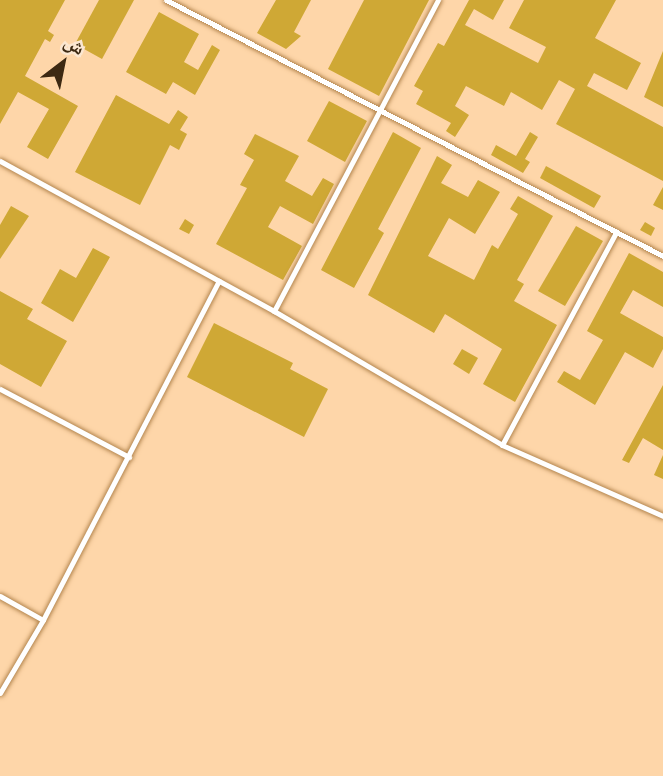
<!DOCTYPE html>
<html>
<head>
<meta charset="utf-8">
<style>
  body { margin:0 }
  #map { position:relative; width:663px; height:776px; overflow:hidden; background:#fed6a9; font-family:Inter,"Noto Naskh Arabic",sans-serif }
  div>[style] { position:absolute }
  .building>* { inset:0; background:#cfa835 }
  .roads { filter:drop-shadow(0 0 2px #b3854e) drop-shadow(0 0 2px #b3854e) }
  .lane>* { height:5px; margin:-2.5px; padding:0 2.5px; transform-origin:2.5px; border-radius:2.5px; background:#fff }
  span { translate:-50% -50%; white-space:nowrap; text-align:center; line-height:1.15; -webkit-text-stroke:6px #fbe7d1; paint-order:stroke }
  .north { position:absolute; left:28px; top:28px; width:70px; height:70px; -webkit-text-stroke:5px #fbe7d1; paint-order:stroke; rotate:32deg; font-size:19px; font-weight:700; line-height:28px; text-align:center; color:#3d2912 }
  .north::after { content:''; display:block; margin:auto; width:24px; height:32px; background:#3d2912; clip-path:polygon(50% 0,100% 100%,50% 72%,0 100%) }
</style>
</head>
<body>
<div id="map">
  <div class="building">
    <div style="clip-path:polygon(0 0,65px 0,48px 31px,54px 35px,50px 42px,45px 39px,25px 76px,78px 106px,48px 159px,27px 147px,49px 109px,18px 92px,0 124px)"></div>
    <div style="clip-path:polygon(99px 0,134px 0,102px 59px,75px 44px)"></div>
    <div style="clip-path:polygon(276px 0,311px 0,294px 32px,301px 36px,286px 49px,257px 33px)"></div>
    <div style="clip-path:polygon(364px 0,429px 0,379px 96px,328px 69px)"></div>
    <div style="clip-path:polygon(469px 0,504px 0,493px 20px,474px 9px,465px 25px,538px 63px,546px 47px,509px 28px,524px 0,616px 0,595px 38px,641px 63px,627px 90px,594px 73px,587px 86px,663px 127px,663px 181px,556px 124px,575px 89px,559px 80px,542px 110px,511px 92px,504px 106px,466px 86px,455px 106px,469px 115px,455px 137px,446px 131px,451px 123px,416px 104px,423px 91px,414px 86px,438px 43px,444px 46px)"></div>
    <div style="clip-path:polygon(159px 12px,199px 34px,184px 62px,198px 70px,212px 45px,220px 50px,195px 95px,173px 82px,166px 94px,126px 72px)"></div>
    <div style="clip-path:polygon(663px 51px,663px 107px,644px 97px)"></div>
    <div style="clip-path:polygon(116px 95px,169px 124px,178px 110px,188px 117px,180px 130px,187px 134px,179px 150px,170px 145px,140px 205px,75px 172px)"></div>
    <div style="clip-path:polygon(329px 101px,367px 121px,345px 162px,307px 141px)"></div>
    <div style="clip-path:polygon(393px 132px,421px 148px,378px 229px,384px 233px,354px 288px,321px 270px)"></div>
    <div style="clip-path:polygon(530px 132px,538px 137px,525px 159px,530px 162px,523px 173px,491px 155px,496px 145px,516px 156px)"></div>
    <div style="clip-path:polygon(255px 134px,299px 156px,285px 181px,312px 196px,323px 178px,334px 184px,313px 224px,280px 206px,268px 227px,302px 246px,283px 280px,216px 244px,247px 188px,240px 185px,254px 160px,244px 154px)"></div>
    <div style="clip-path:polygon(437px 156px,452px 165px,441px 183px,468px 197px,478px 180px,500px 192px,475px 234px,449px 218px,428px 256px,474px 280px,492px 245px,498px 249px,518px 214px,510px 209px,518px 196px,553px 216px,517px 280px,524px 284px,514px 301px,557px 325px,515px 402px,483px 384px,502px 349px,445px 314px,434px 333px,368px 295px)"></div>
    <div style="clip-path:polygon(546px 166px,601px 196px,594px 208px,540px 178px)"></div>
    <div style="clip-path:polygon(663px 187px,663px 210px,653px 205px)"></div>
    <div style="clip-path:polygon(11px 206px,29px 216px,0 259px,0 225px)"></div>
    <div style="clip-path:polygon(185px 219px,194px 225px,189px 234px,179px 229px)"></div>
    <div style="clip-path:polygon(645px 222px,655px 228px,651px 236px,640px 230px)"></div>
    <div style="clip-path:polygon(576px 226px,603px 241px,565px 306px,538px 291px)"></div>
    <div style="clip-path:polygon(93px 248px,110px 257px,73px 322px,41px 303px,60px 269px,76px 278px)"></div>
    <div style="clip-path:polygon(629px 253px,663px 272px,663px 307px,633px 290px,620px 313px,663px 337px,663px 349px,653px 368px,625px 352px,595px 405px,557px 382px,564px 371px,580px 380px,603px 340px,587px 331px)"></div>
    <div style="clip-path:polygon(0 291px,33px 309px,27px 319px,67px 341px,41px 387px,0 364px)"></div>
    <div style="clip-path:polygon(214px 323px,293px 363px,290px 369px,328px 389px,304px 437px,187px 377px)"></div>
    <div style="clip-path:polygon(462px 349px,478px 358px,469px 374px,453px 364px)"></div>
    <div style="clip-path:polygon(663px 385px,663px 450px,643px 438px,629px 463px,622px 460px)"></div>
    <div style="clip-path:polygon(663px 455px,663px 479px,654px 475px)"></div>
  </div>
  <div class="roads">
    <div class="lane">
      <div style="left:166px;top:0;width:559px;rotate:27.25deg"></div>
      <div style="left:0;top:161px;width:312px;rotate:28.7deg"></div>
      <div style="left:274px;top:311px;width:264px;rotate:30.4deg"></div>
      <div style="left:502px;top:445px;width:176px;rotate:23.8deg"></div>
      <div style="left:274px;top:311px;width:352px;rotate:-62.2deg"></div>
      <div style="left:0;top:389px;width:146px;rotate:27.8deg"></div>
      <div style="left:502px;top:445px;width:242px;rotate:-61.8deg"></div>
      <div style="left:0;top:596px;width:49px;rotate:29.2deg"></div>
      <div style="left:0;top:693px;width:85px;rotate:-59.5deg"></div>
      <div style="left:43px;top:620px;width:382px;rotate:-62.6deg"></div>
    </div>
  </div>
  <div class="north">ش</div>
</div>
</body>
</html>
